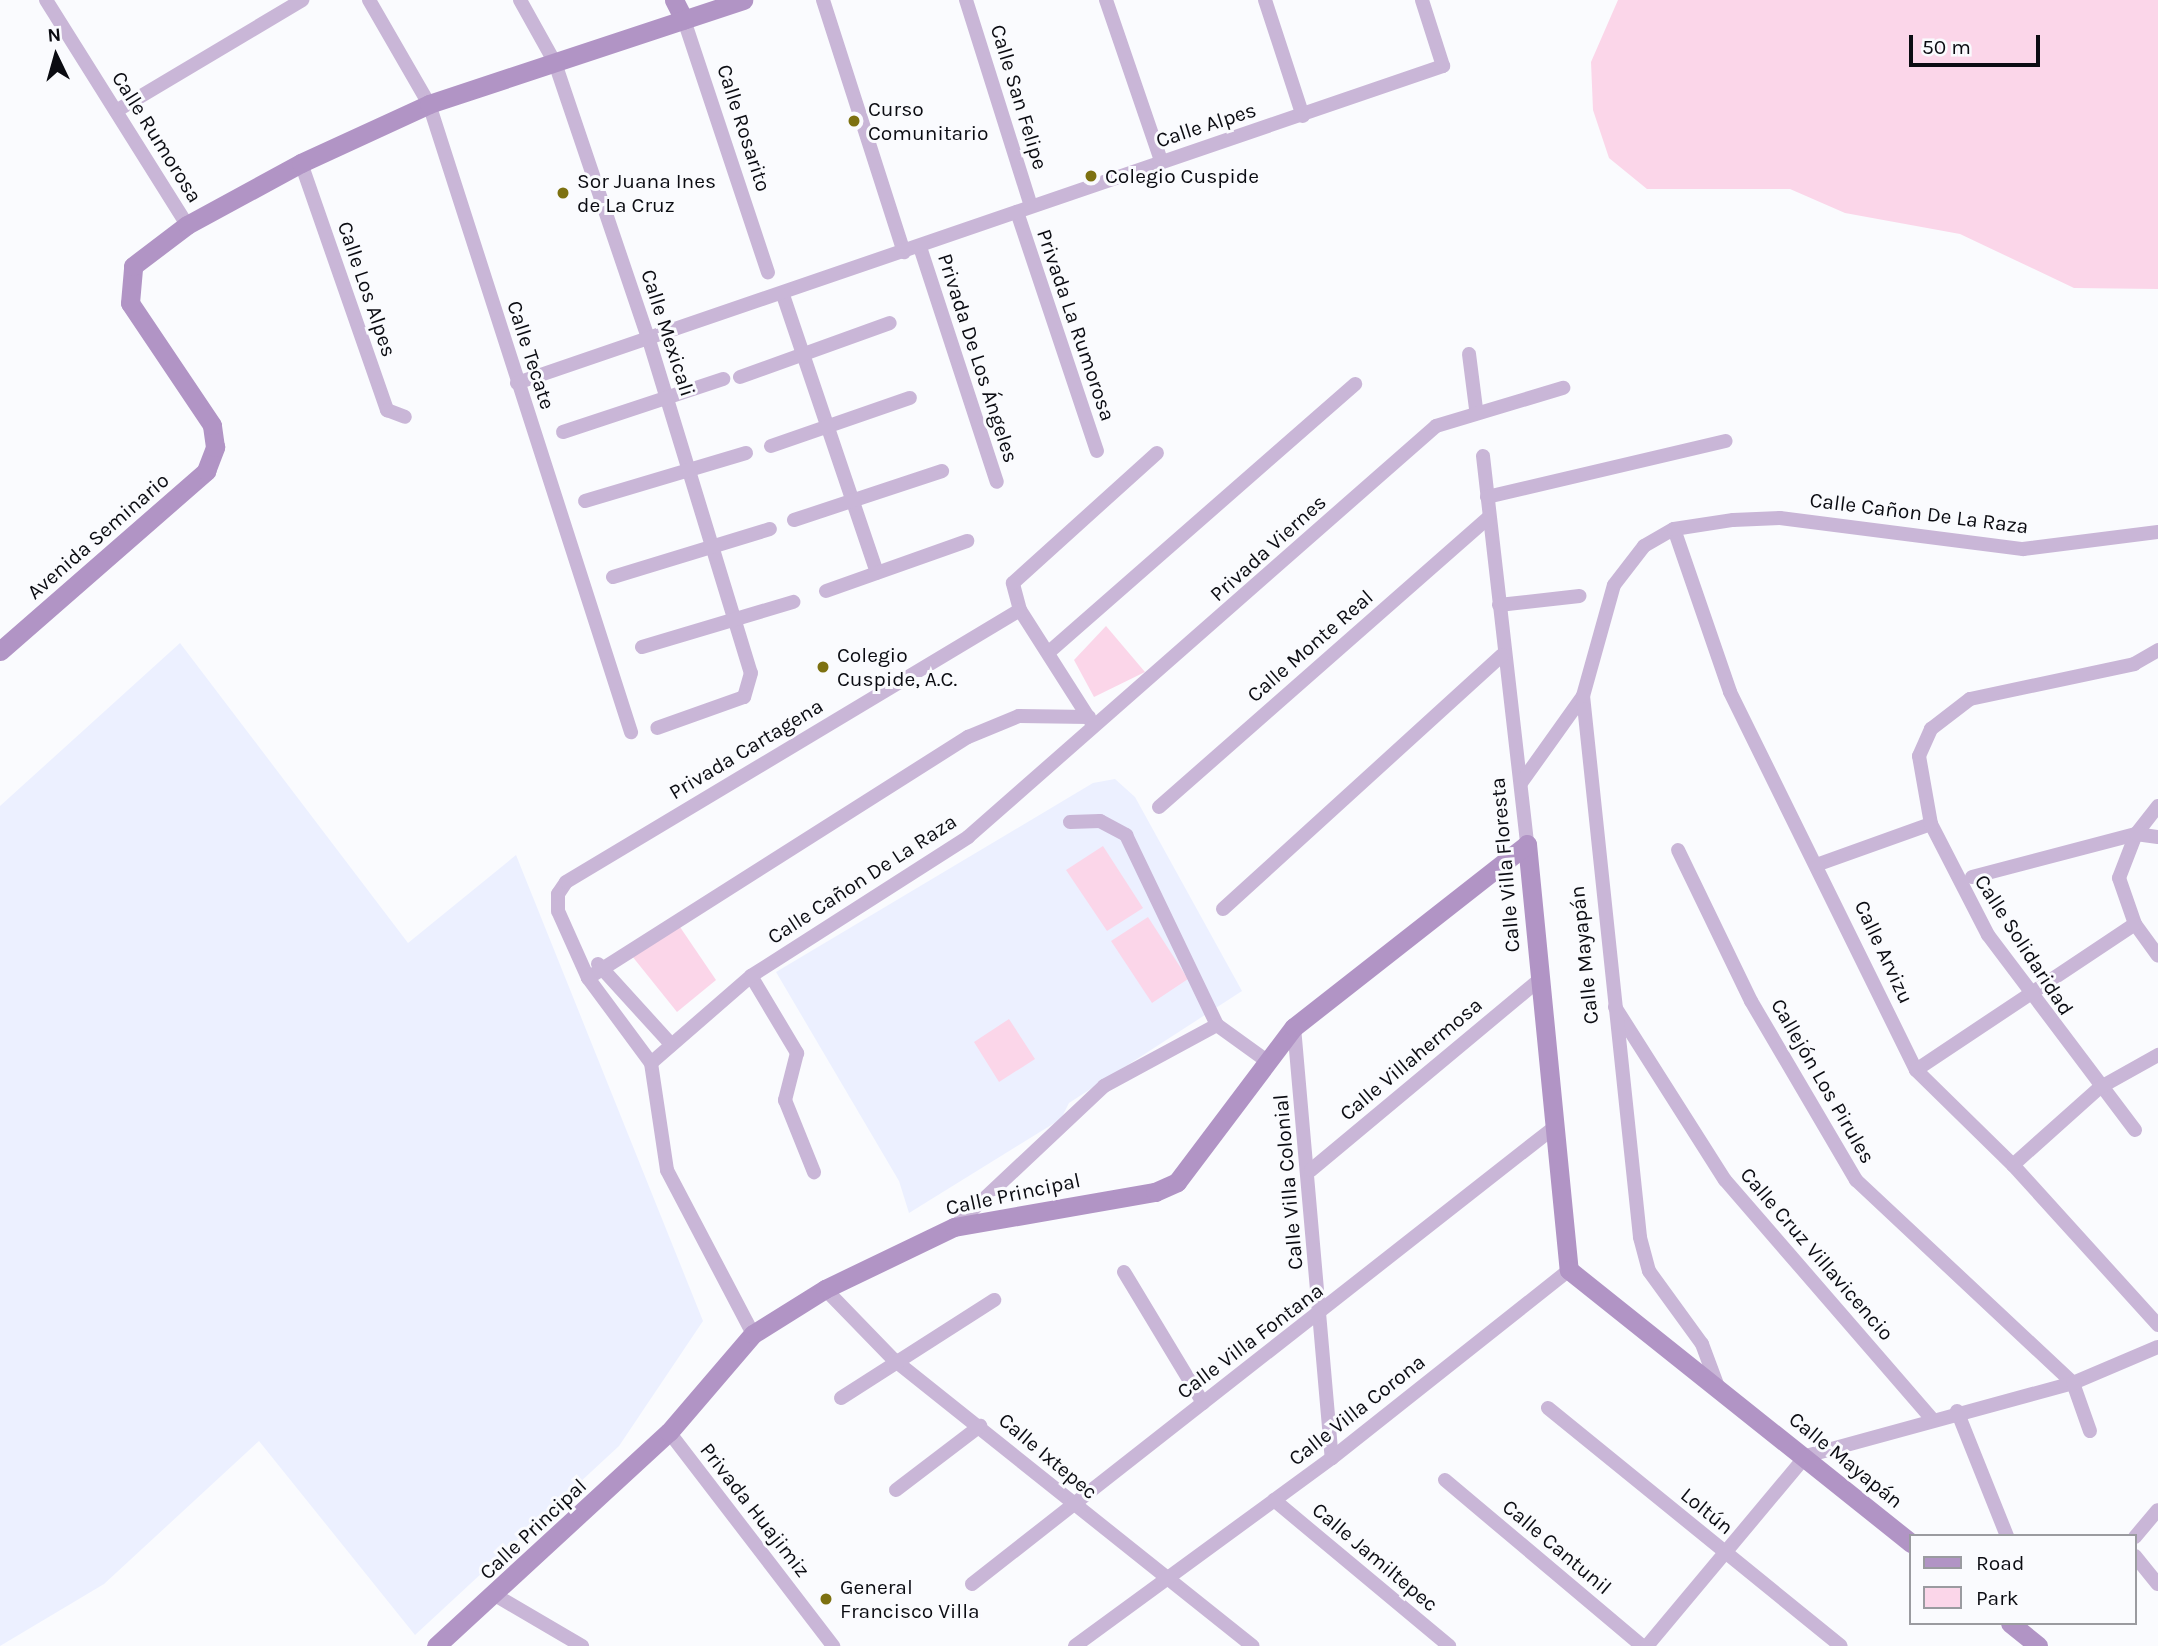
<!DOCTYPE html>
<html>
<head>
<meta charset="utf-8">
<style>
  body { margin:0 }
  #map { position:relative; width:2158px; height:1646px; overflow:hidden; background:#fafbfe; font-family:Karla,sans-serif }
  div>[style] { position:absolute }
  .built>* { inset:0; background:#ecf0ff }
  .green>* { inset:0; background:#fbd6e9 }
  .street>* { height:14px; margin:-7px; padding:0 7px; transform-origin:7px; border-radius:7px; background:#c9b6d7 }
  .secondary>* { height:19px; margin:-9.5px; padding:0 9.5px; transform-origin:9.5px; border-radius:9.5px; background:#b194c5 }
  .dots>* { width:19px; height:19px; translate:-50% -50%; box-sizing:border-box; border:4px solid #fafbfe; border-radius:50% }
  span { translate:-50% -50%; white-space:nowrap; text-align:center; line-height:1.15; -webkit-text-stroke:6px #fafbfe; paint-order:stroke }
  .street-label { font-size:21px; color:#0b0c12 }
  .poi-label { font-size:21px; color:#0b0c12 }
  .left { translate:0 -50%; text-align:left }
  .legend { position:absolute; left:1909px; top:1534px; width:228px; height:91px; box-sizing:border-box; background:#fafbfe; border:2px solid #9a9ba0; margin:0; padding:9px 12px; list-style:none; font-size:21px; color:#0b0c12 }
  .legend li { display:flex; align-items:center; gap:14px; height:35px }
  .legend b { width:35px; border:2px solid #9a9ba0 }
  .north { position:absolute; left:21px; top:21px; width:70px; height:70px; -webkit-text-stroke:5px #fafbfe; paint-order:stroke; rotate:355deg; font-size:19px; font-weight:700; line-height:28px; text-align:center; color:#0b0c12 }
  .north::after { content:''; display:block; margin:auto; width:24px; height:32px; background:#0b0c12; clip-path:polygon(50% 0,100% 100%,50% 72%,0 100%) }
  .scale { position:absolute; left:1909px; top:35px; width:131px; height:32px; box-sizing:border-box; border:4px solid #0b0c12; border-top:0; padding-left:9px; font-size:21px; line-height:24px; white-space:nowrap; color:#0b0c12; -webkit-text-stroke:5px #fafbfe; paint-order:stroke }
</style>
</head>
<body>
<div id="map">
  <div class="built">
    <div style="clip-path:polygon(180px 643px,408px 943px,516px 855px,703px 1321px,619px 1446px,415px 1635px,259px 1441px,104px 1584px,0 1646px,0 806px)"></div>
    <div style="clip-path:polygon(1115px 779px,1135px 797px,1242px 991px,1069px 1103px,1061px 1119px,909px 1213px,899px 1181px,776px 972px,1093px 783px)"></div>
  </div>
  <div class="green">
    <div style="clip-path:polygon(1618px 0,2158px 0,2158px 289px,2074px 288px,1960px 234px,1845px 213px,1790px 189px,1647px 189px,1609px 158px,1593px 110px,1591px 62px)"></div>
    <div style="clip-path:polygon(1106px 626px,1145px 672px,1094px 697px,1074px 660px)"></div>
    <div style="clip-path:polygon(1103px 846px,1143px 908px,1107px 931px,1066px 870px)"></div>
    <div style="clip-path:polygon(1148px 917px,1188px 979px,1152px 1003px,1111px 941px)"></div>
    <div style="clip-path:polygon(680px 927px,716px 980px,677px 1012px,632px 956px)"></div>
    <div style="clip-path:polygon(1009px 1019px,1035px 1059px,999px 1082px,974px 1042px)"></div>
  </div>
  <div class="street">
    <div style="left:46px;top:0;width:266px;rotate:57.9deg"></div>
    <div style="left:369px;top:0;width:120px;rotate:60deg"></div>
    <div style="left:429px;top:104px;width:660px;rotate:72.17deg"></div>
    <div style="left:520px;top:0;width:72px;rotate:60.9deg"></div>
    <div style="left:555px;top:63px;width:293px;rotate:71.3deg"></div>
    <div style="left:649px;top:340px;width:348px;rotate:73deg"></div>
    <div style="left:751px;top:673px;width:25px;rotate:106deg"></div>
    <div style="left:744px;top:697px;width:92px;rotate:160.4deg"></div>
    <div style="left:823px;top:0;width:265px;rotate:72.2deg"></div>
    <div style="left:966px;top:0;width:216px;rotate:72.5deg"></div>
    <div style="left:1106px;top:0;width:170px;rotate:71.1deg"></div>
    <div style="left:1265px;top:0;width:122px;rotate:71.9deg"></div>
    <div style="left:684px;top:20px;width:266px;rotate:71.6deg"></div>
    <div style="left:116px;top:111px;width:217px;rotate:-30.8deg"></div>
    <div style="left:301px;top:163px;width:262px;rotate:70.8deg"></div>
    <div style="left:387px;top:410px;width:19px;rotate:21deg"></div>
    <div style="left:1017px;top:212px;width:252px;rotate:71.5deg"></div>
    <div style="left:920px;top:247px;width:247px;rotate:71.9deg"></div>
    <div style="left:783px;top:295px;width:293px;rotate:71.3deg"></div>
    <div style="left:1469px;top:354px;width:55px;rotate:82.7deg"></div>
    <div style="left:740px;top:377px;width:159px;rotate:-19.8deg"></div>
    <div style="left:517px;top:383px;width:979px;rotate:-18.9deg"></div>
    <div style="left:1443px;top:66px;width:69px;rotate:-107.7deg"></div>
    <div style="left:563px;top:432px;width:169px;rotate:-18.3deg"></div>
    <div style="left:771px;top:446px;width:147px;rotate:-19.1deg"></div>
    <div style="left:1483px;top:456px;width:390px;rotate:83.5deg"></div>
    <div style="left:1487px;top:497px;width:245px;rotate:-13.2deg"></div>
    <div style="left:585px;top:501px;width:168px;rotate:-16.6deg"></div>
    <div style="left:794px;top:520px;width:156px;rotate:-18.3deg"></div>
    <div style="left:1674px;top:529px;width:172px;rotate:71deg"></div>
    <div style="left:1730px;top:692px;width:421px;rotate:63.8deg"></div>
    <div style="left:1916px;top:1070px;width:136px;rotate:44.4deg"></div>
    <div style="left:2013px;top:1165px;width:216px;rotate:47.8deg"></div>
    <div style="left:613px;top:577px;width:164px;rotate:-17deg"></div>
    <div style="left:826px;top:591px;width:150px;rotate:-19.5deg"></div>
    <div style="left:1499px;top:605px;width:81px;rotate:-6.4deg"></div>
    <div style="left:642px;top:647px;width:158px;rotate:-16.6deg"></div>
    <div style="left:1049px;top:652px;width:407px;rotate:-41.2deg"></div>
    <div style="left:1092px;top:723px;width:134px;rotate:-122.5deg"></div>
    <div style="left:1020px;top:610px;width:28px;rotate:-105deg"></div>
    <div style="left:1013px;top:583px;width:194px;rotate:-42.1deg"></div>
    <div style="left:1521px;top:783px;width:107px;rotate:-54.5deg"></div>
    <div style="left:2158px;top:806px;width:36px;rotate:128deg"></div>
    <div style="left:2136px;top:834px;width:47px;rotate:111.1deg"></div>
    <div style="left:2119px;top:878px;width:49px;rotate:70.8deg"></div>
    <div style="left:2135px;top:924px;width:39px;rotate:54deg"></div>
    <div style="left:1159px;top:807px;width:439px;rotate:-41.3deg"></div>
    <div style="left:1070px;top:822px;width:30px;rotate:-2deg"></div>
    <div style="left:1100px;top:821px;width:30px;rotate:28deg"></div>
    <div style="left:1126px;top:835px;width:211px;rotate:64.4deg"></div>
    <div style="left:1217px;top:1025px;width:62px;rotate:35.8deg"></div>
    <div style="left:1678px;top:850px;width:168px;rotate:64.2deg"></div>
    <div style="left:1751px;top:1001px;width:208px;rotate:59.6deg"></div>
    <div style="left:1856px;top:1180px;width:297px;rotate:43.1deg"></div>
    <div style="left:2073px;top:1383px;width:51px;rotate:70.5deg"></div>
    <div style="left:1819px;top:864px;width:119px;rotate:-19.7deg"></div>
    <div style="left:1972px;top:877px;width:170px;rotate:-14.7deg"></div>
    <div style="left:2136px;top:834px;width:22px;rotate:8deg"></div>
    <div style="left:1223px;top:909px;width:377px;rotate:-42.3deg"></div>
    <div style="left:598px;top:964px;width:107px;rotate:47.7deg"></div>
    <div style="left:751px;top:976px;width:90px;rotate:59.1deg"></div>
    <div style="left:797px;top:1053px;width:49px;rotate:104.3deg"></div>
    <div style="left:785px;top:1100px;width:78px;rotate:68.1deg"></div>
    <div style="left:588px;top:978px;width:450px;rotate:-32.4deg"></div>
    <div style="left:968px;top:737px;width:55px;rotate:-22.4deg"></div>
    <div style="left:1019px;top:716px;width:70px;rotate:0.8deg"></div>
    <div style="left:1615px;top:1007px;width:205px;rotate:57.6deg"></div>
    <div style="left:1725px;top:1180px;width:316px;rotate:49.1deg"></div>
    <div style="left:1294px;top:1027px;width:433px;rotate:85deg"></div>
    <div style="left:651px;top:1063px;width:133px;rotate:-41deg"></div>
    <div style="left:751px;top:976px;width:258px;rotate:-32.6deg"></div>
    <div style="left:968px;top:837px;width:623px;rotate:-41.29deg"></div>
    <div style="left:1436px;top:426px;width:133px;rotate:-16.7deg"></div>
    <div style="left:1916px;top:1070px;width:263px;rotate:-33.7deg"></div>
    <div style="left:2135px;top:1130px;width:244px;rotate:-127deg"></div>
    <div style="left:1988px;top:935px;width:125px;rotate:-117.2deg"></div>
    <div style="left:1931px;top:824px;width:69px;rotate:-100deg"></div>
    <div style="left:1919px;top:756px;width:30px;rotate:-66deg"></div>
    <div style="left:1931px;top:729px;width:49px;rotate:-37.6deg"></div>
    <div style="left:1970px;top:699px;width:168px;rotate:-12deg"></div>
    <div style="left:2134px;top:664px;width:28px;rotate:-30deg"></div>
    <div style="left:2013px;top:1165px;width:115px;rotate:-41.8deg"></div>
    <div style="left:2099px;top:1088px;width:68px;rotate:-29.2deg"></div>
    <div style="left:1311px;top:1170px;width:297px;rotate:-39.8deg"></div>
    <div style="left:954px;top:1227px;width:206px;rotate:-43.2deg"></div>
    <div style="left:1104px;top:1086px;width:128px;rotate:-28.4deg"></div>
    <div style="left:1124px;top:1272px;width:153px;rotate:58.9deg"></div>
    <div style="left:825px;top:1289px;width:98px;rotate:45.8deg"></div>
    <div style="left:893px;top:1359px;width:460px;rotate:38.6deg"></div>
    <div style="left:753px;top:1334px;width:185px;rotate:-117.7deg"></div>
    <div style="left:667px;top:1170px;width:108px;rotate:-98.5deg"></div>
    <div style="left:651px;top:1063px;width:106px;rotate:-126.5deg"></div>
    <div style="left:588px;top:978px;width:73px;rotate:-114.1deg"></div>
    <div style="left:558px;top:911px;width:17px;rotate:-90deg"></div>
    <div style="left:558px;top:894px;width:14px;rotate:-56deg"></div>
    <div style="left:566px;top:882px;width:529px;rotate:-30.93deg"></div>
    <div style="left:1718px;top:1387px;width:46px;rotate:-110.4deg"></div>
    <div style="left:1702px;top:1344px;width:90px;rotate:-126deg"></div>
    <div style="left:1649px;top:1271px;width:35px;rotate:-105deg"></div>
    <div style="left:1640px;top:1237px;width:544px;rotate:-96.01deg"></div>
    <div style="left:1583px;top:696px;width:115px;rotate:-74.4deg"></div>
    <div style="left:1614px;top:585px;width:49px;rotate:-52.4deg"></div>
    <div style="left:1644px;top:546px;width:34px;rotate:-30deg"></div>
    <div style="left:1674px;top:529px;width:60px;rotate:-8.7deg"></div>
    <div style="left:1733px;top:520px;width:47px;rotate:-2.4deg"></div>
    <div style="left:1780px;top:518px;width:245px;rotate:7.3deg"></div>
    <div style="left:2023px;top:549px;width:136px;rotate:-7.2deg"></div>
    <div style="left:841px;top:1398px;width:182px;rotate:-32.6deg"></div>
    <div style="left:1548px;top:1408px;width:377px;rotate:39.1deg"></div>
    <div style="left:1957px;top:1411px;width:135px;rotate:68.2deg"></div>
    <div style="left:669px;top:1432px;width:270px;rotate:52.5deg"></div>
    <div style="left:1445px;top:1480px;width:258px;rotate:40.1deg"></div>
    <div style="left:896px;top:1490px;width:106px;rotate:-37.3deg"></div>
    <div style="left:1274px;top:1500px;width:228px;rotate:39.8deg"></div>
    <div style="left:2135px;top:1537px;width:35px;rotate:-50deg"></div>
    <div style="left:2135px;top:1556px;width:36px;rotate:51deg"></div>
    <div style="left:972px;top:1584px;width:737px;rotate:-38.11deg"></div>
    <div style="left:495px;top:1595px;width:101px;rotate:30.4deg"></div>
    <div style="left:1075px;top:1646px;width:318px;rotate:-36.2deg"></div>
    <div style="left:1332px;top:1458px;width:303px;rotate:-38.4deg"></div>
    <div style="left:1647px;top:1646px;width:248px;rotate:-50.1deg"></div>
    <div style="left:1806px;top:1456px;width:277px;rotate:-15.3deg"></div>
    <div style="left:2073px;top:1383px;width:92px;rotate:-23deg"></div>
  </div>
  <div class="secondary">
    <div style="left:674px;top:0;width:22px;rotate:63deg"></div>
    <div style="left:0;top:651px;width:274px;rotate:-41.1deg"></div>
    <div style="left:206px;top:471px;width:26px;rotate:-69deg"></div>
    <div style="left:215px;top:447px;width:22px;rotate:-98deg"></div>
    <div style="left:212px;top:425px;width:147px;rotate:-123.9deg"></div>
    <div style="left:130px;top:303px;width:37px;rotate:-85deg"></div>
    <div style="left:133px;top:266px;width:68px;rotate:-37.2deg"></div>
    <div style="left:187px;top:225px;width:130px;rotate:-28.5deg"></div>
    <div style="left:301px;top:163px;width:141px;rotate:-24.7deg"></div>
    <div style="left:429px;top:104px;width:331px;rotate:-18.3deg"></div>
    <div style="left:1527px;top:844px;width:428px;rotate:84.4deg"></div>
    <div style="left:1569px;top:1270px;width:438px;rotate:38.6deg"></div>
    <div style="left:2010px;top:1623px;width:36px;rotate:39deg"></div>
    <div style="left:436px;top:1646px;width:316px;rotate:-42.6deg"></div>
    <div style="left:669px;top:1432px;width:129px;rotate:-49.4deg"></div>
    <div style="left:753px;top:1334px;width:85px;rotate:-32deg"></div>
    <div style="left:825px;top:1289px;width:143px;rotate:-25.7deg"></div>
    <div style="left:954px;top:1227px;width:204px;rotate:-9.9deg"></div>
    <div style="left:1155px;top:1192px;width:24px;rotate:-24deg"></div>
    <div style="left:1177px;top:1182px;width:194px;rotate:-53deg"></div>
    <div style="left:1294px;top:1027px;width:296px;rotate:-38.1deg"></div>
  </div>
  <div class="dots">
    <div style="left:854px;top:121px;background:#7d7111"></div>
    <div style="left:1091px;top:176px;background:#7d7111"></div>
    <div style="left:563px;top:193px;background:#7d7111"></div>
    <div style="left:823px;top:667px;background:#7d7111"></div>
    <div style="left:826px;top:1599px;background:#7d7111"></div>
  </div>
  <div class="street-label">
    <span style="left:1019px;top:97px;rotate:73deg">Calle San Felipe</span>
    <span style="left:1206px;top:125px;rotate:-18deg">Calle Alpes</span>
    <span style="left:744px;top:128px;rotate:72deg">Calle Rosarito</span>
    <span style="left:157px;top:137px;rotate:58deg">Calle Rumorosa</span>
    <span style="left:367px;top:289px;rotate:71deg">Calle Los Alpes</span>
    <span style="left:1076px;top:325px;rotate:71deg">Privada La Rumorosa</span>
    <span style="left:668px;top:333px;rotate:72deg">Calle Mexicali</span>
    <span style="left:531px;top:355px;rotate:72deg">Calle Tecate</span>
    <span style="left:978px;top:358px;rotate:72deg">Privada De Los Ángeles</span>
    <span style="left:1919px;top:513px;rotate:7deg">Calle Cañon De La Raza</span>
    <span style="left:98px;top:536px;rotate:-41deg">Avenida Seminario</span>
    <span style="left:1268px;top:548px;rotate:-42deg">Privada Viernes</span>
    <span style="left:1310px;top:646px;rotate:-41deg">Calle Monte Real</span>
    <span style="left:746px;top:749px;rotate:-31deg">Privada Cartagena</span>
    <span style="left:1505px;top:865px;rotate:-95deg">Calle Villa Floresta</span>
    <span style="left:862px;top:879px;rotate:-33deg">Calle Cañon De La Raza</span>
    <span style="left:2024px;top:945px;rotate:57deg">Calle Solidaridad</span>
    <span style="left:1884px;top:952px;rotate:65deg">Calle Arvizu</span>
    <span style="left:1584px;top:955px;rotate:-96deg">Calle Mayapán</span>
    <span style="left:1411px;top:1059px;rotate:-40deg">Calle Villahermosa</span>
    <span style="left:1823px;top:1081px;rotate:60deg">Callejón Los Pirules</span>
    <span style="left:1288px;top:1182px;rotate:-95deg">Calle Villa Colonial</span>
    <span style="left:1013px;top:1194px;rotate:-12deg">Calle Principal</span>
    <span style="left:1817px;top:1254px;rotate:49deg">Calle Cruz Villavicencio</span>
    <span style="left:1250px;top:1341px;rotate:-37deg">Calle Villa Fontana</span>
    <span style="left:1357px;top:1410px;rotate:-38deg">Calle Villa Corona</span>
    <span style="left:1048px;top:1456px;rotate:40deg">Calle Ixtepec</span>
    <span style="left:1846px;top:1460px;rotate:39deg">Calle Mayapán</span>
    <span style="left:755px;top:1510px;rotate:52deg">Privada Huajimiz</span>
    <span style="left:1707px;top:1511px;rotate:39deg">Loltún</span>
    <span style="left:533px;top:1529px;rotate:-43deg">Calle Principal</span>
    <span style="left:1557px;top:1547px;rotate:40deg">Calle Cantunil</span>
    <span style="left:1375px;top:1557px;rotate:40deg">Calle Jamiltepec</span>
  </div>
  <div class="poi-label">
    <span class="left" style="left:868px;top:121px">Curso<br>Comunitario</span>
    <span class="left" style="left:1105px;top:176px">Colegio Cuspide</span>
    <span class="left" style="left:577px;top:193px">Sor Juana Ines<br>de La Cruz</span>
    <span class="left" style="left:837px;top:667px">Colegio<br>Cuspide, A.C.</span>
    <span class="left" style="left:840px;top:1599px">General<br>Francisco Villa</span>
  </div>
  <ul class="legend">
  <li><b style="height:9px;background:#b194c5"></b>Road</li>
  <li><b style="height:19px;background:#fbd6e9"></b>Park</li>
  </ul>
  <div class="north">N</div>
  <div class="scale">50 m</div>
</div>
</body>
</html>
